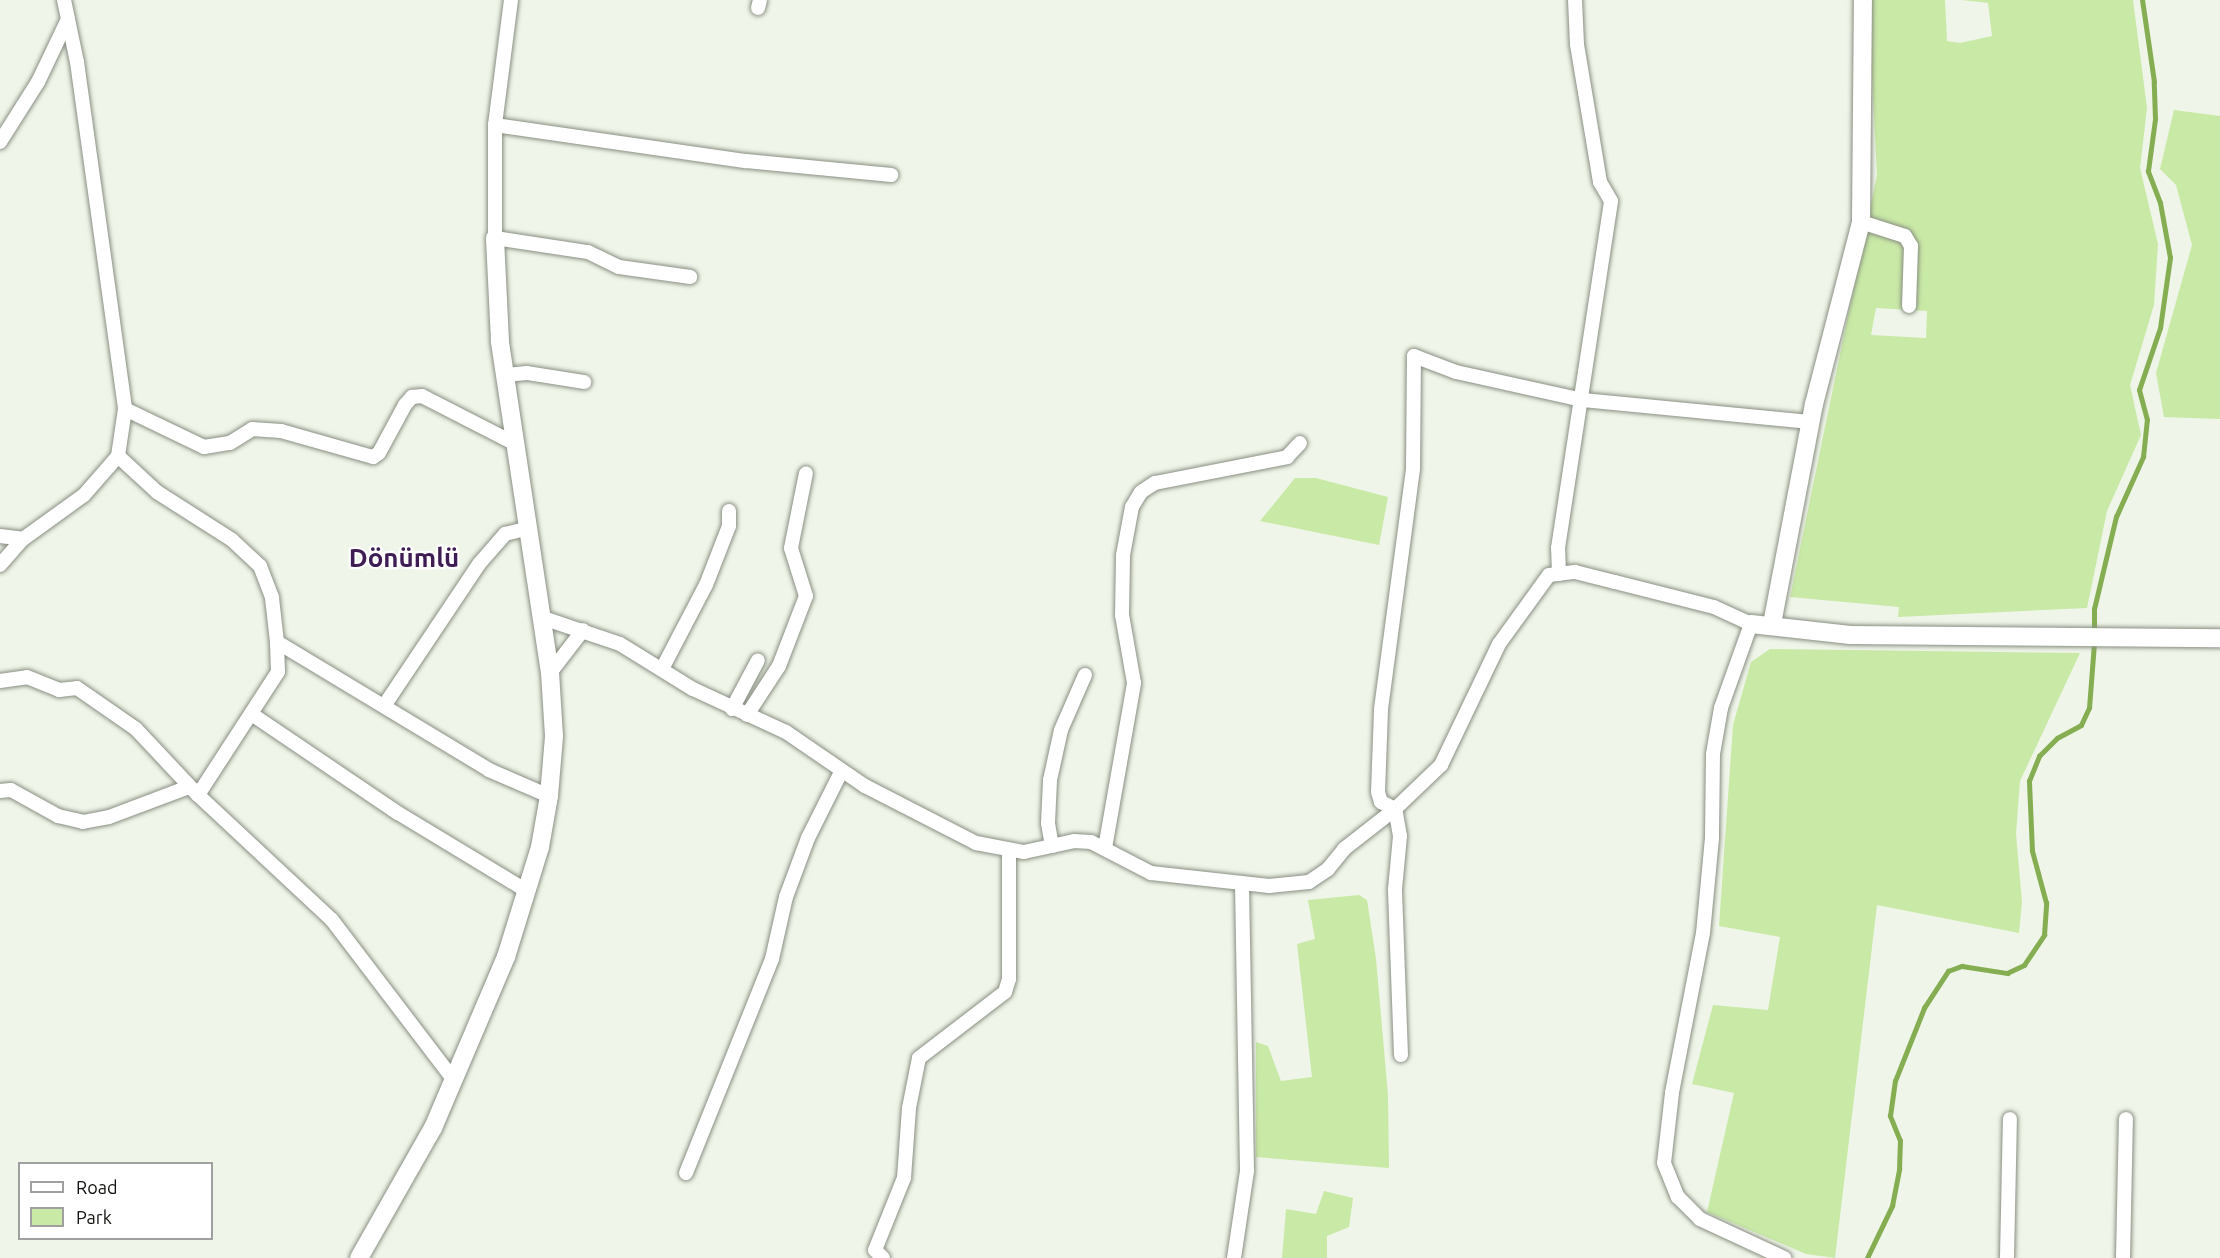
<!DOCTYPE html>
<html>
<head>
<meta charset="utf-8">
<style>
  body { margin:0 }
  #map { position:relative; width:2220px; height:1258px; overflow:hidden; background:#eff5e8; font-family:Ubuntu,sans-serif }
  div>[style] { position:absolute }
  .green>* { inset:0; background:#c9e9a6 }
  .stream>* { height:4.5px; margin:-2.25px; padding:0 2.25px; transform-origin:2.25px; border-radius:2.25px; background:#85ae53 }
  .roads { filter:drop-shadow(0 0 2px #898f83) drop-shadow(0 0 2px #898f83) }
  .minor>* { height:14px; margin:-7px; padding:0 7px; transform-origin:7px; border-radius:7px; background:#fff }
  .tertiary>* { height:18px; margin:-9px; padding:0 9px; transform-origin:9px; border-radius:9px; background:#fff }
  span { translate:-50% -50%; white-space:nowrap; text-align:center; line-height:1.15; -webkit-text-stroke:4.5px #fff; paint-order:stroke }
  .district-label { font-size:26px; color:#3e1d54; font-weight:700 }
  .legend { position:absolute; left:18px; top:1162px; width:195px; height:78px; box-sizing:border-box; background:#fff; border:2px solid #9fa09f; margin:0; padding:8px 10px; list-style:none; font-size:18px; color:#10120e }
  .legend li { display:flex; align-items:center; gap:12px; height:30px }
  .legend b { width:30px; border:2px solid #9fa09f }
</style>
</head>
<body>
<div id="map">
  <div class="green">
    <div style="clip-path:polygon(evenodd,1868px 0,1945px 0,1947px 41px,1960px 43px,1992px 36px,1988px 3px,1962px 0,2133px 0,2147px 108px,2140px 168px,2158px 244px,2154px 305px,2130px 385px,2141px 435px,2107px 511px,2087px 608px,1898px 617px,1899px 607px,1790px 597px,1877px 175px,1868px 0,1876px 308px,1927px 311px,1926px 338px,1871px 335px,1876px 308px)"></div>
    <div style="clip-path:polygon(2174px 110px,2220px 116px,2220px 419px,2164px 417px,2156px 373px,2192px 245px,2176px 185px,2160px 169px)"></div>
    <div style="clip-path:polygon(1295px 478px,1316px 478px,1388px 497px,1379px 545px,1260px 521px)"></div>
    <div style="clip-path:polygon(1770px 649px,2080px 653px,2020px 781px,2016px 834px,2022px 902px,2019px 933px,1877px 905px,1835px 1258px,1806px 1254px,1707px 1212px,1734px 1093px,1692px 1084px,1713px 1005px,1768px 1010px,1780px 937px,1719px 926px,1733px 725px,1751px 662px)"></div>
    <div style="clip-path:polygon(1359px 895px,1367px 900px,1376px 959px,1388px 1095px,1389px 1168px,1256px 1157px,1256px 1042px,1268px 1046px,1281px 1081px,1312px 1077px,1297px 944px,1315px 939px,1308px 900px)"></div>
    <div style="clip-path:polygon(1324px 1191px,1353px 1198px,1349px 1227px,1327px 1236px,1327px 1258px,1282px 1258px,1286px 1209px,1316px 1214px)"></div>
  </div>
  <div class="stream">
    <div style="left:2094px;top:634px;width:25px;rotate:-90deg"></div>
    <div style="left:2094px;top:609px;width:95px;rotate:-76.6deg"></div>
    <div style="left:2116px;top:517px;width:66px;rotate:-65.8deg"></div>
    <div style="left:2143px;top:457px;width:37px;rotate:-84deg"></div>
    <div style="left:2147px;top:420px;width:31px;rotate:-105deg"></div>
    <div style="left:2139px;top:390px;width:65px;rotate:-71.3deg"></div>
    <div style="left:2160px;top:328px;width:71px;rotate:-81.9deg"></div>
    <div style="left:2170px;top:258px;width:56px;rotate:-100.3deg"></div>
    <div style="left:2160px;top:203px;width:34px;rotate:-111deg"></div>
    <div style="left:2148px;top:171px;width:52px;rotate:-82.3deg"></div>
    <div style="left:2155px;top:119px;width:37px;rotate:-92deg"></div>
    <div style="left:2154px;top:82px;width:83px;rotate:-98.3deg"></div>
    <div style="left:1867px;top:1258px;width:58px;rotate:-64.3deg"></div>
    <div style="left:1892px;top:1206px;width:38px;rotate:-79deg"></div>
    <div style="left:1899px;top:1169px;width:28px;rotate:-88deg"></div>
    <div style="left:1900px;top:1141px;width:27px;rotate:-112deg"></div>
    <div style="left:1890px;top:1116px;width:35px;rotate:-82deg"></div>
    <div style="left:1895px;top:1081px;width:79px;rotate:-68.3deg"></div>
    <div style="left:1924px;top:1008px;width:44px;rotate:-57deg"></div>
    <div style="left:1948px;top:971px;width:15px;rotate:-20deg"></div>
    <div style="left:1962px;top:966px;width:46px;rotate:8.8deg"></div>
    <div style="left:2007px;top:973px;width:19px;rotate:-25deg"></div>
    <div style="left:2024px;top:965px;width:36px;rotate:-56deg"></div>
    <div style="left:2044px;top:935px;width:32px;rotate:-86deg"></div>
    <div style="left:2046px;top:903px;width:54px;rotate:-105.1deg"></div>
    <div style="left:2032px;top:851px;width:70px;rotate:-92.5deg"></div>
    <div style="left:2029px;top:781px;width:27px;rotate:-68deg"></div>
    <div style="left:2039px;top:756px;width:25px;rotate:-45deg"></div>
    <div style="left:2057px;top:738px;width:27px;rotate:-28deg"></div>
    <div style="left:2081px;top:725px;width:19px;rotate:-65deg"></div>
    <div style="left:2089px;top:708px;width:65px;rotate:-85.6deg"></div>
  </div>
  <div class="roads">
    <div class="minor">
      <div style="left:64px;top:0;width:63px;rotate:78.2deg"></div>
      <div style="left:77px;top:62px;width:350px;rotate:82.1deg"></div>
      <div style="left:125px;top:409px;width:48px;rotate:98.5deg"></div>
      <div style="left:118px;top:456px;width:53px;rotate:42.7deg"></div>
      <div style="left:157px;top:492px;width:89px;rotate:32.6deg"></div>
      <div style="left:232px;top:540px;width:38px;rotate:43deg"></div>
      <div style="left:260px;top:566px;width:34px;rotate:69deg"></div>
      <div style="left:272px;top:598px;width:44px;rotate:83.5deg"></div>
      <div style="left:277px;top:642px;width:248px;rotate:31.1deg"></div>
      <div style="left:489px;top:770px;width:65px;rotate:23.4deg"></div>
      <div style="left:511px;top:0;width:126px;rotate:97.3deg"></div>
      <div style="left:495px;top:125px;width:113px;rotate:90deg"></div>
      <div style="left:495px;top:238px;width:94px;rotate:8.6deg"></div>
      <div style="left:588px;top:252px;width:34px;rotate:26deg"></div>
      <div style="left:619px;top:267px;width:72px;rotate:8deg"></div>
      <div style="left:758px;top:8px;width:8px;rotate:-76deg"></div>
      <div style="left:495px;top:125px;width:254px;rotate:8.2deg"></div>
      <div style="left:746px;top:161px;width:146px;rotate:5.5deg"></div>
      <div style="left:0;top:142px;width:71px;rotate:-57.7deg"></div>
      <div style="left:38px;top:82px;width:70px;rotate:-64.5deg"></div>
      <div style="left:1861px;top:222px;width:46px;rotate:17.7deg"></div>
      <div style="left:1905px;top:236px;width:12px;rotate:59deg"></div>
      <div style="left:1911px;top:246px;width:60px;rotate:91.9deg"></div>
      <div style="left:505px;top:375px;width:22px;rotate:-5deg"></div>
      <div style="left:527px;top:373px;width:58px;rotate:9deg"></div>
      <div style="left:125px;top:409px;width:88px;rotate:25.7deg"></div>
      <div style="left:204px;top:447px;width:26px;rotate:-9deg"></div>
      <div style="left:230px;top:443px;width:26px;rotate:-32deg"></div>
      <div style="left:252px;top:429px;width:29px;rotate:4deg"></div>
      <div style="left:281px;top:431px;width:96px;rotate:15.8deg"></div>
      <div style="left:373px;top:457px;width:7px;rotate:-34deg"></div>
      <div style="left:379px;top:453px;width:55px;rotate:-61.6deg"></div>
      <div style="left:405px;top:405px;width:11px;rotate:-49deg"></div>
      <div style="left:412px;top:397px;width:10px;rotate:-6deg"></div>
      <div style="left:422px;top:396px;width:103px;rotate:27.1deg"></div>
      <div style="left:0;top:536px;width:23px;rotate:7deg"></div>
      <div style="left:23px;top:539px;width:75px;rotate:-35.8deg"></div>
      <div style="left:84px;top:495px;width:52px;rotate:-48.9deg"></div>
      <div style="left:0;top:565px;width:35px;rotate:-49deg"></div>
      <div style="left:1559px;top:574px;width:26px;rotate:-92deg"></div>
      <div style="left:1558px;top:548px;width:351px;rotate:-81.3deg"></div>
      <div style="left:1611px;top:201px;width:22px;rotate:-120deg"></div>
      <div style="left:1600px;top:182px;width:140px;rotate:-99.5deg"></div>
      <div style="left:1577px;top:44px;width:44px;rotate:-92.6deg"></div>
      <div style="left:543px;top:618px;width:81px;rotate:18.7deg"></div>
      <div style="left:620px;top:644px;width:86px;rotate:31.7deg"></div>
      <div style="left:693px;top:689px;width:102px;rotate:24.8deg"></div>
      <div style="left:786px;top:732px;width:96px;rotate:34.4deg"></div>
      <div style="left:865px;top:786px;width:125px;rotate:27.2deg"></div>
      <div style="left:976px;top:843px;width:49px;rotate:10.6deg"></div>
      <div style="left:1024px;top:852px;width:51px;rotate:-12.4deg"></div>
      <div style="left:1074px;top:841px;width:17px;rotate:3deg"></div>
      <div style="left:1091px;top:842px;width:68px;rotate:27.3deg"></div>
      <div style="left:1151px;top:873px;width:119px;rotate:6.3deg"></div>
      <div style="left:1269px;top:886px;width:40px;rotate:-5.7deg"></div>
      <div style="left:1309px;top:882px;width:23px;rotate:-34deg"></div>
      <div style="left:1328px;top:869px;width:26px;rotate:-51deg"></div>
      <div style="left:1344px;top:849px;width:65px;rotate:-38.1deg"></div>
      <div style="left:1395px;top:809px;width:64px;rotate:-43.7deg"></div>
      <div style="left:1441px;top:765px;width:134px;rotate:-64.4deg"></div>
      <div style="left:1499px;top:644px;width:85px;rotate:-54.1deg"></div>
      <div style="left:1549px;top:575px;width:26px;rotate:-7deg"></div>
      <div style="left:1575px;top:572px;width:41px;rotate:14deg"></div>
      <div style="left:1615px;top:582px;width:102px;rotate:14.2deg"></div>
      <div style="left:1714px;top:607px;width:41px;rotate:24.7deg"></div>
      <div style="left:1751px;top:624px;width:89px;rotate:109.7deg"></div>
      <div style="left:1721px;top:708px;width:47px;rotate:99.9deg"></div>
      <div style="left:1713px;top:754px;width:84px;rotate:90.7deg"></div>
      <div style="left:1712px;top:838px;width:95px;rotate:95.4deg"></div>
      <div style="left:1703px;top:933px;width:163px;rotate:101deg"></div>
      <div style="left:1672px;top:1093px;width:70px;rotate:96.5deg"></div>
      <div style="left:1664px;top:1163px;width:37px;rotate:68deg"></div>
      <div style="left:1678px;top:1197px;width:31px;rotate:45deg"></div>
      <div style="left:1700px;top:1219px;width:93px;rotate:24.9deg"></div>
      <div style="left:662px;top:669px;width:95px;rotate:-62.4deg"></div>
      <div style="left:706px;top:585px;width:63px;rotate:-68.7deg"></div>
      <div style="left:729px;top:526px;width:15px;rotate:-90deg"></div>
      <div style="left:550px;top:673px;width:54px;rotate:-52.5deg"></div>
      <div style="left:0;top:681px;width:27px;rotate:-8deg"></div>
      <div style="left:27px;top:677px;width:35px;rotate:22deg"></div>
      <div style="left:59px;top:690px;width:18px;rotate:-6deg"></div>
      <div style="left:77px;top:688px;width:72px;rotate:34.8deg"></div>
      <div style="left:136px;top:729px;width:91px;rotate:46.8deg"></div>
      <div style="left:198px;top:795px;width:183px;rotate:43deg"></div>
      <div style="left:332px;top:920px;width:201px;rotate:52.7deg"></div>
      <div style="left:384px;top:706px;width:171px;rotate:-56.2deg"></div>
      <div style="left:479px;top:564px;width:40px;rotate:-49deg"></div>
      <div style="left:505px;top:534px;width:25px;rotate:-14deg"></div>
      <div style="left:732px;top:709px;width:55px;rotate:-62deg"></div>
      <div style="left:253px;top:715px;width:175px;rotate:34.1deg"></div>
      <div style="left:398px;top:813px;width:151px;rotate:31.2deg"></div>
      <div style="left:747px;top:715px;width:59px;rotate:-56.9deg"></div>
      <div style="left:779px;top:666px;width:75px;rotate:-68.9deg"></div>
      <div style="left:806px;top:596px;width:50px;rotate:-107.4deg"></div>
      <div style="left:791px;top:548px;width:76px;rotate:-78.7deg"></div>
      <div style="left:0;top:791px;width:11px;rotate:-5deg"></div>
      <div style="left:11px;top:790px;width:54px;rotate:29deg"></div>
      <div style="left:58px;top:816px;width:26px;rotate:13deg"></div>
      <div style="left:83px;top:822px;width:26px;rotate:-11deg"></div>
      <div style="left:109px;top:817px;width:85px;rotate:-20.6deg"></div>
      <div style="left:198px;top:795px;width:147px;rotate:-57deg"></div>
      <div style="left:278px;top:672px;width:30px;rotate:-92deg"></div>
      <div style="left:1052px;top:846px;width:23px;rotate:-100deg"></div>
      <div style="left:1048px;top:823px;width:43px;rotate:-87.3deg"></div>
      <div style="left:1050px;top:780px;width:51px;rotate:-77.6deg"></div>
      <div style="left:1061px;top:730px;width:60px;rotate:-66.4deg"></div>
      <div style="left:1105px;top:848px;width:168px;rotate:-80deg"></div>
      <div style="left:1134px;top:683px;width:69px;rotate:-100deg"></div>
      <div style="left:1122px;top:615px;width:60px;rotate:-89deg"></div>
      <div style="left:1123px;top:555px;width:49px;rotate:-79.4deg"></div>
      <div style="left:1132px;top:507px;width:17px;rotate:-59deg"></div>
      <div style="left:1141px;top:492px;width:17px;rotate:-33deg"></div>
      <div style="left:1155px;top:483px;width:135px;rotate:-11.1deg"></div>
      <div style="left:1287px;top:457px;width:19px;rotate:-47deg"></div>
      <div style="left:1401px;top:1055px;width:166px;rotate:-92.1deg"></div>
      <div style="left:1395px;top:889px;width:53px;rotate:-84.6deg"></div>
      <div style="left:1400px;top:836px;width:27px;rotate:-100deg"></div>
      <div style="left:1395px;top:809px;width:16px;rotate:-153deg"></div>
      <div style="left:1381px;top:802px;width:10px;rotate:-107deg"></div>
      <div style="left:1378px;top:792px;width:83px;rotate:-87.9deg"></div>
      <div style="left:1381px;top:709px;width:243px;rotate:-82.4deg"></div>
      <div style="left:1413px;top:468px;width:112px;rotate:-89.5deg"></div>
      <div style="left:1414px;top:356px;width:45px;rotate:20.9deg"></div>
      <div style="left:1456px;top:372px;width:129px;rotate:12.5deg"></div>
      <div style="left:1582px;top:400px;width:230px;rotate:5.5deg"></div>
      <div style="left:686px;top:1173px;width:231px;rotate:-68.1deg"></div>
      <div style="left:772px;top:959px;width:64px;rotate:-77.3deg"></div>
      <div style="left:786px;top:897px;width:63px;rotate:-69.6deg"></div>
      <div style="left:808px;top:838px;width:74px;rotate:-63.4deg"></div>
      <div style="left:883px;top:1258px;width:11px;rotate:-135deg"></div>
      <div style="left:875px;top:1250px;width:78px;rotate:-68.1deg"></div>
      <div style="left:904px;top:1178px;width:70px;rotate:-85.9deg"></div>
      <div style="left:909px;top:1108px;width:51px;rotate:-78.7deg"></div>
      <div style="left:919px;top:1058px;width:108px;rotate:-37.5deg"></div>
      <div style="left:1005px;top:992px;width:14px;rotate:-73deg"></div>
      <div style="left:1009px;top:979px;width:127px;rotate:-90deg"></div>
      <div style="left:1234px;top:1258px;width:88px;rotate:-81.5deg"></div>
      <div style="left:1247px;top:1171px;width:288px;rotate:-91deg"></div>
      <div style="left:2007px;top:1258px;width:139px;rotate:-88.8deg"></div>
      <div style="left:2123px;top:1258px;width:139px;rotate:-88.8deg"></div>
    </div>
    <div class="tertiary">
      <div style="left:1751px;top:624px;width:100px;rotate:6.3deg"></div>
      <div style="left:1850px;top:635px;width:370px;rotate:0.5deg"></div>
      <div style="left:1772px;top:624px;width:224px;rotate:-79.2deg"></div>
      <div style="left:1814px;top:404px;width:188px;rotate:-75.5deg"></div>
      <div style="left:1861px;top:222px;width:222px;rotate:-89.5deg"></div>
      <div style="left:359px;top:1258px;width:150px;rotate:-60.4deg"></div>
      <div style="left:433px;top:1128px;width:186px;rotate:-66.9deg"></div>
      <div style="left:506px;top:957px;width:115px;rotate:-72.8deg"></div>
      <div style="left:540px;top:847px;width:52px;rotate:-80deg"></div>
      <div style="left:549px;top:796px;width:60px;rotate:-85.2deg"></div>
      <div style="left:554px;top:736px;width:63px;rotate:-93.6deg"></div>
      <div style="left:550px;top:673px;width:336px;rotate:-98.6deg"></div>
      <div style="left:500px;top:341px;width:103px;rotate:-92.8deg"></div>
    </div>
  </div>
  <div class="district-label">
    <span style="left:404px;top:558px">Dönümlü</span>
  </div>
  <ul class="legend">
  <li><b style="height:8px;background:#fff"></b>Road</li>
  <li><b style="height:16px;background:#c9e9a6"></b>Park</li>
  </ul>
</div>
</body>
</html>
